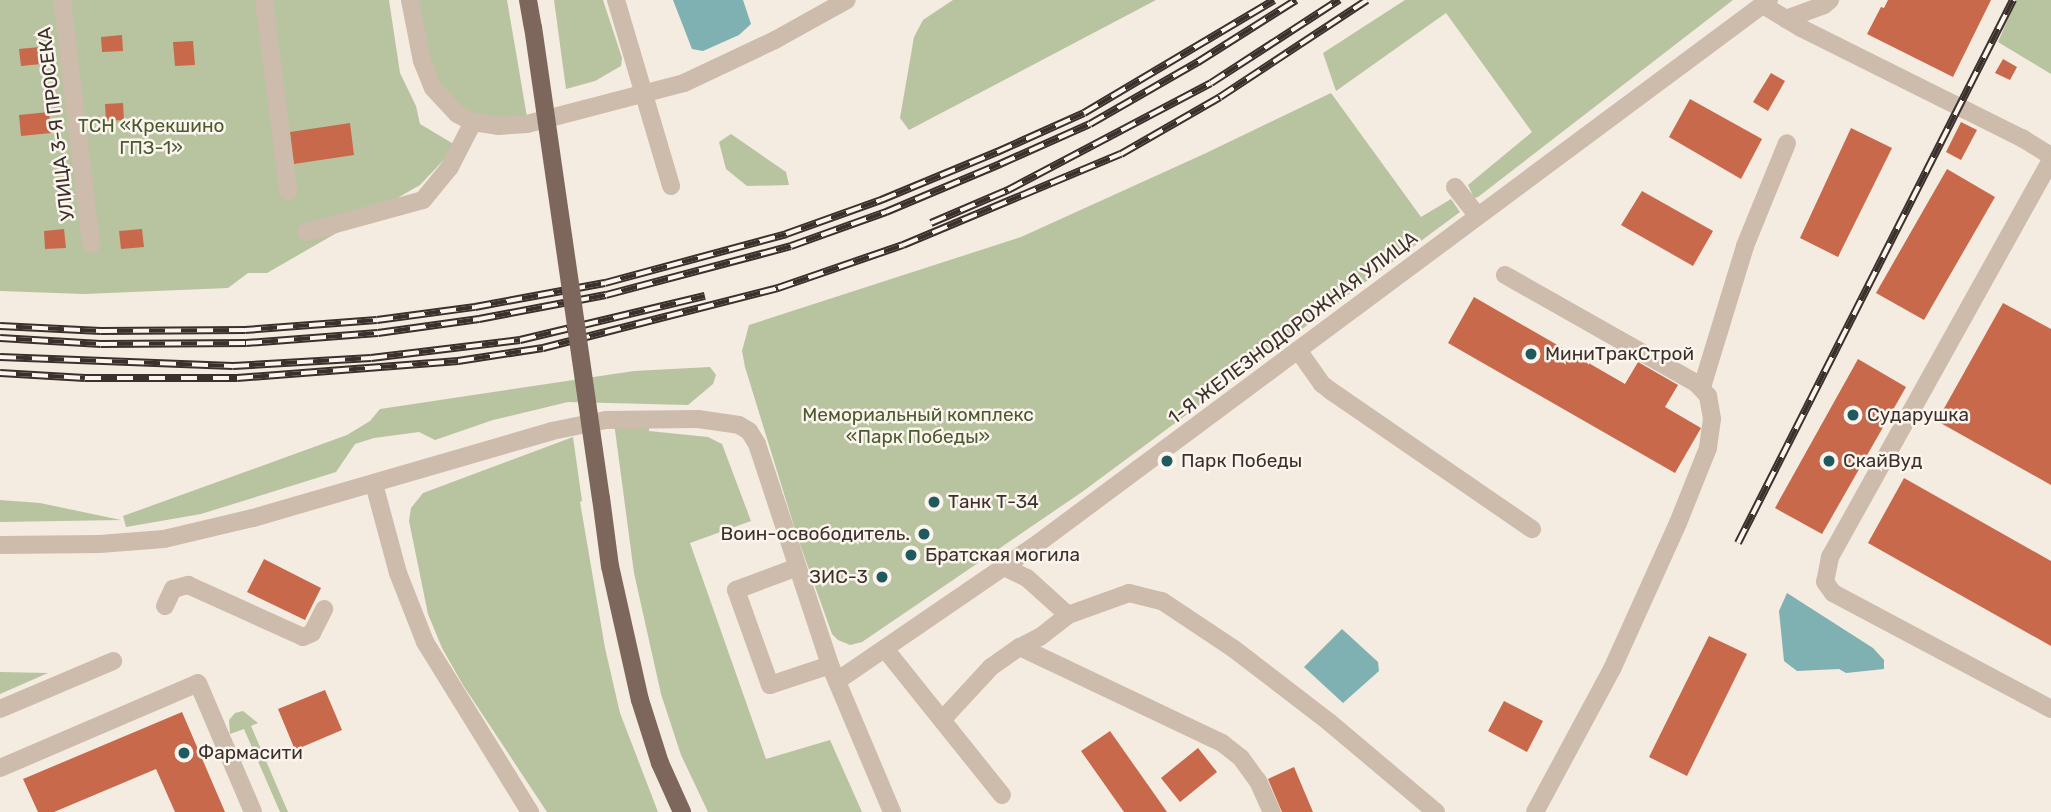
<!DOCTYPE html>
<html>
<head>
<meta charset="utf-8">
<style>
  body { margin:0 }
  #map { position:relative; width:2051px; height:812px; overflow:hidden; background:#f4ebe1; font-family:Rubik,sans-serif }
  div>[style] { position:absolute }
  .green>* { inset:0; background:#b8c4a0 }
  .water>* { inset:0; background:#7fb0b2 }
  .building>* { inset:0; background:#c8694b }
  .minor>* { height:18px; margin:-9px; padding:0 9px; transform-origin:9px; border-radius:9px; background:#cdbbac }
  .major>* { height:18px; margin:-9px; padding:0 9px; transform-origin:9px; border-radius:9px; background:#7d675c }
  .rail>* { height:8px; margin-top:-4px; transform-origin:0; background:repeating-linear-gradient(90deg,#fbf5ee 0 16px,#3b302b 0 32px); box-sizing:border-box; border-block:2px solid #3b302b }
  .major-bridge>* { height:18px; margin:-9px; padding:0 9px; transform-origin:9px; border-radius:9px; background:#7d675c }
  .dots>* { width:19px; height:19px; translate:-50% -50%; box-sizing:border-box; border:4px solid #fbf5ee; border-radius:50% }
  span { translate:-50% -50%; white-space:nowrap; text-align:center; line-height:1.15; -webkit-text-stroke:5px #fbf5ee; paint-order:stroke }
  .street-label { font-size:19px; color:#3b302b }
  .park-label { font-size:19px; color:#4a5a2e }
  .poi-label { font-size:19px; color:#3b302b }
  .left { translate:0 -50%; text-align:left }
  .right { translate:-100% -50%; text-align:right }
</style>
</head>
<body>
<div id="map">
  <div class="green">
    <div style="clip-path:polygon(0 0,389px 0,400px 73px,416px 106px,420px 124px,457px 146px,420px 185px,267px 273px,248px 273px,228px 288px,84px 294px,0 291px)"></div>
    <div style="clip-path:polygon(415px 0,507px 0,527px 117px,506px 120px,466px 113px,436px 82px)"></div>
    <div style="clip-path:polygon(554px 0,603px 0,622px 58px,621px 66px,595px 81px,566px 89px)"></div>
    <div style="clip-path:polygon(953px 0,1156px 0,909px 130px,900px 118px,914px 37px,923px 20px)"></div>
    <div style="clip-path:polygon(1405px 0,1733px 0,1478px 197px,1474px 198px,1468px 185px,1532px 132px,1446px 13px,1336px 91px,1323px 53px)"></div>
    <div style="clip-path:polygon(2016px 0,2051px 0,2051px 74px,1998px 42px)"></div>
    <div style="clip-path:polygon(1331px 93px,1421px 217px,1451px 199px,1460px 212px,1082px 492px,862px 642px,850px 645px,838px 640px,832px 634px,797px 536px,745px 367px,742px 351px,749px 325px,1021px 237px,1204px 154px)"></div>
    <div style="clip-path:polygon(731px 134px,786px 172px,789px 185px,747px 186px,726px 169px,719px 142px)"></div>
    <div style="clip-path:polygon(710px 367px,716px 375px,713px 384px,688px 405px,568px 402px,493px 420px,435px 440px,419px 432px,374px 438px,355px 444px,336px 472px,201px 514px,126px 527px,123px 516px,347px 435px,370px 421px,380px 409px,634px 371px)"></div>
    <div style="clip-path:polygon(649px 414px,649px 431px,708px 437px,722px 444px,751px 521px,690px 543px,766px 759px,830px 740px,862px 812px,708px 812px,681px 755px,661px 694px,634px 573px,613px 415px)"></div>
    <div style="clip-path:polygon(573px 437px,582px 501px,580px 502px,605px 648px,620px 713px,658px 812px,547px 812px,463px 685px,442px 648px,428px 614px,409px 521px,411px 508px,423px 493px)"></div>
    <div style="clip-path:polygon(0 500px,40px 503px,121px 520px,0 522px)"></div>
    <div style="clip-path:polygon(0 672px,48px 673px,0 694px)"></div>
    <div style="clip-path:polygon(243px 711px,258px 723px,251px 726px,288px 812px,280px 812px,244px 729px,230px 734px,229px 720px,235px 713px)"></div>
  </div>
  <div class="water">
    <div style="clip-path:polygon(673px 0,743px 0,751px 24px,739px 35px,703px 51px,692px 49px)"></div>
    <div style="clip-path:polygon(1787px 593px,1873px 648px,1884px 660px,1884px 669px,1846px 673px,1839px 669px,1797px 671px,1784px 661px,1779px 611px)"></div>
    <div style="clip-path:polygon(1342px 629px,1378px 662px,1379px 671px,1343px 703px,1304px 667px)"></div>
  </div>
  <div class="building">
    <div style="clip-path:polygon(1888px 0,1991px 0,1953px 77px,1867px 34px,1881px 7px,1884px 8px)"></div>
    <div style="clip-path:polygon(122px 35px,123px 51px,102px 52px,101px 37px)"></div>
    <div style="clip-path:polygon(193px 41px,195px 65px,175px 66px,173px 42px)"></div>
    <div style="clip-path:polygon(40px 47px,41px 64px,21px 66px,19px 49px)"></div>
    <div style="clip-path:polygon(2003px 59px,2017px 67px,2010px 80px,1995px 73px)"></div>
    <div style="clip-path:polygon(1771px 73px,1785px 81px,1768px 111px,1753px 102px)"></div>
    <div style="clip-path:polygon(1690px 99px,1762px 139px,1741px 179px,1669px 137px)"></div>
    <div style="clip-path:polygon(123px 103px,124px 120px,106px 121px,105px 104px)"></div>
    <div style="clip-path:polygon(49px 112px,51px 133px,21px 136px,19px 115px)"></div>
    <div style="clip-path:polygon(1961px 122px,1977px 130px,1961px 160px,1946px 152px)"></div>
    <div style="clip-path:polygon(350px 123px,354px 155px,294px 164px,290px 132px)"></div>
    <div style="clip-path:polygon(1851px 128px,1892px 148px,1838px 257px,1800px 238px)"></div>
    <div style="clip-path:polygon(1947px 169px,1995px 197px,1924px 320px,1876px 293px)"></div>
    <div style="clip-path:polygon(1642px 191px,1713px 231px,1693px 266px,1621px 225px)"></div>
    <div style="clip-path:polygon(64px 229px,66px 248px,45px 249px,44px 231px)"></div>
    <div style="clip-path:polygon(142px 229px,144px 247px,121px 249px,119px 231px)"></div>
    <div style="clip-path:polygon(1474px 297px,1625px 384px,1638px 362px,1678px 385px,1665px 407px,1701px 428px,1675px 473px,1448px 343px)"></div>
    <div style="clip-path:polygon(2003px 303px,2051px 329px,2051px 485px,1937px 421px)"></div>
    <div style="clip-path:polygon(1858px 359px,1906px 387px,1822px 534px,1775px 508px)"></div>
    <div style="clip-path:polygon(1904px 478px,2051px 561px,2051px 646px,1868px 543px)"></div>
    <div style="clip-path:polygon(264px 559px,321px 588px,305px 620px,247px 592px)"></div>
    <div style="clip-path:polygon(1709px 636px,1747px 654px,1687px 776px,1649px 757px)"></div>
    <div style="clip-path:polygon(325px 690px,342px 730px,295px 750px,278px 709px)"></div>
    <div style="clip-path:polygon(1504px 701px,1543px 721px,1527px 752px,1488px 731px)"></div>
    <div style="clip-path:polygon(182px 712px,225px 812px,175px 812px,156px 769px,54px 812px,38px 812px,23px 779px)"></div>
    <div style="clip-path:polygon(1110px 731px,1167px 812px,1124px 812px,1081px 751px)"></div>
    <div style="clip-path:polygon(1198px 748px,1217px 772px,1180px 802px,1161px 778px)"></div>
    <div style="clip-path:polygon(1294px 767px,1313px 812px,1282px 812px,1268px 779px)"></div>
  </div>
  <div class="minor">
    <div style="left:62px;top:0;width:246px;rotate:83.2deg"></div>
    <div style="left:264px;top:0;width:193px;rotate:82.8deg"></div>
    <div style="left:410px;top:0;width:62px;rotate:78.9deg"></div>
    <div style="left:422px;top:61px;width:29px;rotate:68deg"></div>
    <div style="left:433px;top:88px;width:35px;rotate:47deg"></div>
    <div style="left:457px;top:114px;width:18px;rotate:27deg"></div>
    <div style="left:473px;top:122px;width:25px;rotate:9deg"></div>
    <div style="left:498px;top:126px;width:29px;rotate:-4deg"></div>
    <div style="left:527px;top:124px;width:162px;rotate:-14.6deg"></div>
    <div style="left:684px;top:83px;width:101px;rotate:-25.3deg"></div>
    <div style="left:775px;top:40px;width:82px;rotate:-29.1deg"></div>
    <div style="left:616px;top:0;width:194px;rotate:73.5deg"></div>
    <div style="left:1763px;top:5px;width:44px;rotate:31.2deg"></div>
    <div style="left:1801px;top:28px;width:247px;rotate:26.5deg"></div>
    <div style="left:2022px;top:138px;width:34px;rotate:32deg"></div>
    <div style="left:1786px;top:19px;width:40px;rotate:-20.2deg"></div>
    <div style="left:1824px;top:5px;width:8px;rotate:-40deg"></div>
    <div style="left:2051px;top:160px;width:454px;rotate:119.1deg"></div>
    <div style="left:1830px;top:557px;width:25px;rotate:101deg"></div>
    <div style="left:1825px;top:582px;width:14px;rotate:54deg"></div>
    <div style="left:1833px;top:593px;width:247px;rotate:28deg"></div>
    <div style="left:1455px;top:187px;width:37px;rotate:52deg"></div>
    <div style="left:306px;top:232px;width:121px;rotate:-15.3deg"></div>
    <div style="left:423px;top:200px;width:43px;rotate:-50.7deg"></div>
    <div style="left:450px;top:167px;width:51px;rotate:-62.9deg"></div>
    <div style="left:1505px;top:275px;width:219px;rotate:29.5deg"></div>
    <div style="left:1696px;top:383px;width:18px;rotate:47deg"></div>
    <div style="left:1708px;top:396px;width:23px;rotate:80deg"></div>
    <div style="left:1712px;top:419px;width:29px;rotate:98deg"></div>
    <div style="left:1708px;top:448px;width:81px;rotate:111.8deg"></div>
    <div style="left:1678px;top:523px;width:160px;rotate:114.3deg"></div>
    <div style="left:1612px;top:669px;width:162px;rotate:118.3deg"></div>
    <div style="left:1298px;top:350px;width:42px;rotate:54.8deg"></div>
    <div style="left:1322px;top:384px;width:11px;rotate:38deg"></div>
    <div style="left:1331px;top:391px;width:244px;rotate:34.5deg"></div>
    <div style="left:1702px;top:387px;width:147px;rotate:-73deg"></div>
    <div style="left:1745px;top:246px;width:111px;rotate:-67.8deg"></div>
    <div style="left:374px;top:484px;width:92px;rotate:74.9deg"></div>
    <div style="left:398px;top:573px;width:74px;rotate:68.6deg"></div>
    <div style="left:425px;top:642px;width:200px;rotate:58.3deg"></div>
    <div style="left:0;top:545px;width:100px;rotate:-0.6deg"></div>
    <div style="left:100px;top:544px;width:64px;rotate:-4.5deg"></div>
    <div style="left:164px;top:539px;width:91px;rotate:-13.3deg"></div>
    <div style="left:253px;top:518px;width:311px;rotate:-16.2deg"></div>
    <div style="left:552px;top:431px;width:55px;rotate:-11.5deg"></div>
    <div style="left:606px;top:420px;width:92px;rotate:-0.6deg"></div>
    <div style="left:698px;top:419px;width:41px;rotate:8.3deg"></div>
    <div style="left:739px;top:425px;width:12px;rotate:31deg"></div>
    <div style="left:749px;top:431px;width:15px;rotate:58deg"></div>
    <div style="left:757px;top:444px;width:233px;rotate:71.7deg"></div>
    <div style="left:830px;top:665px;width:160px;rotate:67.1deg"></div>
    <div style="left:1004px;top:567px;width:25px;rotate:26deg"></div>
    <div style="left:1027px;top:578px;width:55px;rotate:42.1deg"></div>
    <div style="left:795px;top:568px;width:63px;rotate:159.6deg"></div>
    <div style="left:736px;top:590px;width:101px;rotate:70.3deg"></div>
    <div style="left:770px;top:685px;width:63px;rotate:-18.4deg"></div>
    <div style="left:165px;top:606px;width:19px;rotate:-65deg"></div>
    <div style="left:173px;top:589px;width:16px;rotate:-15deg"></div>
    <div style="left:188px;top:585px;width:126px;rotate:24.3deg"></div>
    <div style="left:303px;top:637px;width:10px;rotate:-24deg"></div>
    <div style="left:312px;top:633px;width:27px;rotate:-63deg"></div>
    <div style="left:1020px;top:647px;width:224px;rotate:25.4deg"></div>
    <div style="left:1222px;top:743px;width:24px;rotate:38deg"></div>
    <div style="left:1241px;top:758px;width:29px;rotate:54deg"></div>
    <div style="left:1258px;top:781px;width:34px;rotate:66deg"></div>
    <div style="left:885px;top:649px;width:187px;rotate:51.3deg"></div>
    <div style="left:837px;top:681px;width:237px;rotate:-34.4deg"></div>
    <div style="left:1033px;top:547px;width:917px;rotate:-36.62deg"></div>
    <div style="left:0;top:709px;width:123px;rotate:-23deg"></div>
    <div style="left:942px;top:720px;width:72px;rotate:-47.2deg"></div>
    <div style="left:991px;top:667px;width:35px;rotate:-35deg"></div>
    <div style="left:1020px;top:647px;width:22px;rotate:-27deg"></div>
    <div style="left:1040px;top:637px;width:36px;rotate:-38deg"></div>
    <div style="left:1068px;top:615px;width:65px;rotate:-19.8deg"></div>
    <div style="left:1129px;top:593px;width:34px;rotate:14deg"></div>
    <div style="left:1162px;top:601px;width:87px;rotate:33.7deg"></div>
    <div style="left:1234px;top:649px;width:120px;rotate:37.5deg"></div>
    <div style="left:1329px;top:722px;width:140px;rotate:40.1deg"></div>
    <div style="left:0;top:768px;width:215px;rotate:-23.2deg"></div>
    <div style="left:198px;top:683px;width:140px;rotate:66.9deg"></div>
  </div>
  <div class="major">
    <div style="left:528px;top:0;width:27px;rotate:80deg"></div>
    <div style="left:601px;top:498px;width:69px;rotate:82.5deg"></div>
    <div style="left:610px;top:566px;width:137px;rotate:77.4deg"></div>
    <div style="left:640px;top:700px;width:66px;rotate:72.4deg"></div>
    <div style="left:660px;top:763px;width:54px;rotate:65.8deg"></div>
  </div>
  <div class="rail">
    <div style="left:931px;top:223px;width:84px;rotate:-23.2deg"></div>
    <div style="left:1008px;top:190px;width:229px;rotate:-27.8deg"></div>
    <div style="left:1211px;top:83px;width:153px;rotate:-33deg"></div>
    <div style="left:0;top:326px;width:101px;rotate:2.8deg"></div>
    <div style="left:101px;top:331px;width:144px;rotate:-0.4deg"></div>
    <div style="left:245px;top:330px;width:132px;rotate:-4.3deg"></div>
    <div style="left:377px;top:320px;width:99px;rotate:-7.6deg"></div>
    <div style="left:475px;top:307px;width:132px;rotate:-10.5deg"></div>
    <div style="left:605px;top:283px;width:188px;rotate:-15.1deg"></div>
    <div style="left:786px;top:234px;width:101px;rotate:-19.7deg"></div>
    <div style="left:881px;top:200px;width:126px;rotate:-22.5deg"></div>
    <div style="left:997px;top:152px;width:95px;rotate:-24.1deg"></div>
    <div style="left:1084px;top:113px;width:221px;rotate:-30.7deg"></div>
    <div style="left:0;top:338px;width:101px;rotate:3.4deg"></div>
    <div style="left:101px;top:344px;width:145px;rotate:-0.4deg"></div>
    <div style="left:246px;top:343px;width:132px;rotate:-4.3deg"></div>
    <div style="left:378px;top:333px;width:102px;rotate:-7.9deg"></div>
    <div style="left:479px;top:319px;width:129px;rotate:-10.7deg"></div>
    <div style="left:606px;top:295px;width:191px;rotate:-14.8deg"></div>
    <div style="left:791px;top:246px;width:101px;rotate:-19.7deg"></div>
    <div style="left:886px;top:212px;width:124px;rotate:-22.8deg"></div>
    <div style="left:1000px;top:164px;width:98px;rotate:-24deg"></div>
    <div style="left:1090px;top:124px;width:125px;rotate:-29.9deg"></div>
    <div style="left:1198px;top:62px;width:116px;rotate:-32.3deg"></div>
    <div style="left:0;top:357px;width:233px;rotate:2.2deg"></div>
    <div style="left:233px;top:366px;width:138px;rotate:-3.3deg"></div>
    <div style="left:371px;top:358px;width:150px;rotate:-6.9deg"></div>
    <div style="left:520px;top:340px;width:190px;rotate:-13.4deg"></div>
    <div style="left:0;top:373px;width:85px;rotate:3.4deg"></div>
    <div style="left:85px;top:378px;width:152px"></div>
    <div style="left:237px;top:378px;width:222px;rotate:-4.4deg"></div>
    <div style="left:458px;top:361px;width:86px;rotate:-8.7deg"></div>
    <div style="left:543px;top:348px;width:243px;rotate:-14.3deg"></div>
    <div style="left:778px;top:288px;width:132px;rotate:-19deg"></div>
    <div style="left:903px;top:245px;width:236px;rotate:-22.7deg"></div>
    <div style="left:1121px;top:154px;width:114px;rotate:-29.9deg"></div>
    <div style="left:1220px;top:97px;width:176px;rotate:-33.4deg"></div>
    <div style="left:1738px;top:543px;width:609px;rotate:-63.14deg"></div>
  </div>
  <div class="major-bridge">
    <div style="left:533px;top:27px;width:476px;rotate:81.8deg"></div>
  </div>
  <div class="dots">
    <div style="left:1531px;top:354px;background:#1f5a5e"></div>
    <div style="left:1853px;top:415px;background:#1f5a5e"></div>
    <div style="left:1167px;top:461px;background:#1f5a5e"></div>
    <div style="left:1829px;top:461px;background:#1f5a5e"></div>
    <div style="left:934px;top:502px;background:#1f5a5e"></div>
    <div style="left:924px;top:534px;background:#1f5a5e"></div>
    <div style="left:911px;top:555px;background:#1f5a5e"></div>
    <div style="left:882px;top:577px;background:#1f5a5e"></div>
    <div style="left:184px;top:753px;background:#1f5a5e"></div>
  </div>
  <div class="street-label">
    <span style="left:56px;top:124px;rotate:-97deg">УЛИЦА 3-Я ПРОСЕКА</span>
    <span style="left:1293px;top:328px;rotate:-37deg">1-Я ЖЕЛЕЗНОДОРОЖНАЯ УЛИЦА</span>
  </div>
  <div class="park-label">
    <span style="left:151px;top:137px">ТСН «Крекшино<br>ГПЗ-1»</span>
    <span style="left:918px;top:426px">Мемориальный комплекс<br>«Парк Победы»</span>
  </div>
  <div class="poi-label">
    <span class="left" style="left:1545px;top:354px">МиниТракСтрой</span>
    <span class="left" style="left:1867px;top:415px">Сударушка</span>
    <span class="left" style="left:1181px;top:461px">Парк Победы</span>
    <span class="left" style="left:1843px;top:461px">СкайВуд</span>
    <span class="left" style="left:948px;top:502px">Танк Т-34</span>
    <span class="right" style="left:910px;top:534px">Воин-освободитель.</span>
    <span class="left" style="left:925px;top:555px">Братская могила</span>
    <span class="right" style="left:868px;top:577px">ЗИС-3</span>
    <span class="left" style="left:198px;top:753px">Фармасити</span>
  </div>
</div>
</body>
</html>
